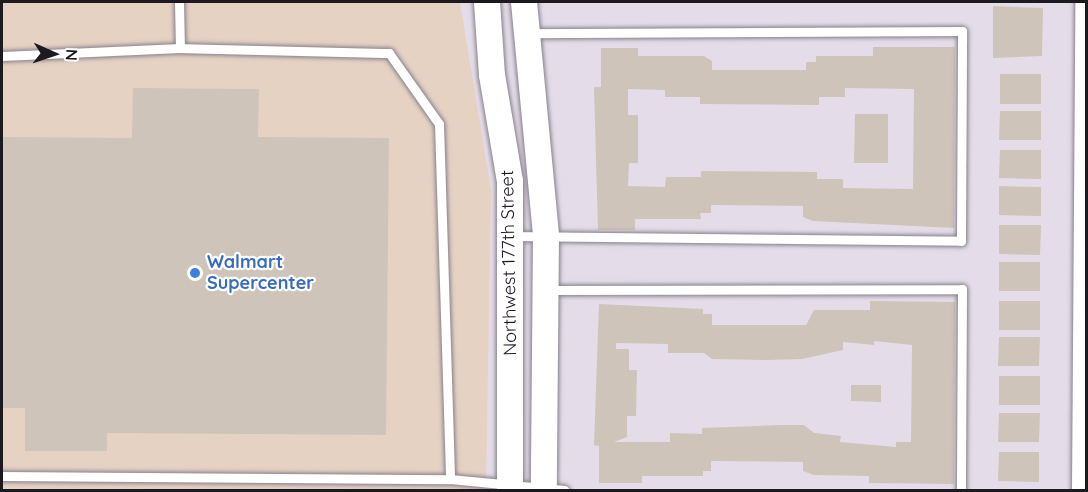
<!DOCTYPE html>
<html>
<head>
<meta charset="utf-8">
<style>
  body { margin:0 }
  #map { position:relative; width:1088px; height:492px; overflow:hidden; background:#e4dde9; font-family:Quicksand,sans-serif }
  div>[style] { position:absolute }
  .commercial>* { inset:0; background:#e6d2c3 }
  .building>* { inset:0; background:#cec4ba }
  .roads { filter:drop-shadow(0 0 2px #88818c) drop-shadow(0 0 2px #88818c) }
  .lane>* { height:9px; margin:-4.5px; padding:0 4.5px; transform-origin:4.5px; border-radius:4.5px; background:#fff }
  .street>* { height:18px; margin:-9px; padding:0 9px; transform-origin:9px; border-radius:9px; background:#fff }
  .secondary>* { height:26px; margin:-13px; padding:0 13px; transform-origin:13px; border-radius:13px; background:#fff }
  .dots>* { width:16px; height:16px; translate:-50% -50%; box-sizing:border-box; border:3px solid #fff; border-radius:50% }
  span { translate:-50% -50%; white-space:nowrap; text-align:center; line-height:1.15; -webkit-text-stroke:4.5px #fff; paint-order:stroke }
  .shop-label { font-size:18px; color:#366cbe; font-weight:700 }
  .left { translate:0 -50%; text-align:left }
  .street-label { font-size:18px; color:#1d1a1f }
  .frame { position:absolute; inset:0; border:3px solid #1d1a1f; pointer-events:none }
  .north { position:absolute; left:24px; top:24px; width:60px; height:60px; -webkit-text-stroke:4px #fff; paint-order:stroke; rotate:93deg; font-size:16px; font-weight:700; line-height:24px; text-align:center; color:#1d1a1f }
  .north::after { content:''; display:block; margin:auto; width:21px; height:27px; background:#1d1a1f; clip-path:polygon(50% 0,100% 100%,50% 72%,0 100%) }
</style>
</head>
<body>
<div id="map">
  <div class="commercial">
    <div style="clip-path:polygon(2px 2px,460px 2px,491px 190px,486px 490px,2px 490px)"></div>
  </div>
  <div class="building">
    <div style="clip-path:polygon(993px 6px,1043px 8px,1042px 56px,993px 58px)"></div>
    <div style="clip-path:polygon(evenodd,873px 47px,955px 47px,954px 228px,813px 221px,803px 217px,803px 206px,711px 205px,711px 213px,700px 213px,701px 219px,635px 219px,635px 230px,598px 230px,594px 87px,601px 87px,601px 48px,638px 48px,638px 56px,704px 56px,712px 61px,712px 70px,806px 70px,806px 62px,816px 62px,816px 56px,873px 56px,873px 47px,845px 88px,914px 89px,913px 189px,843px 188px,843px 179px,817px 179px,817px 172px,701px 171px,701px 177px,666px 177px,665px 187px,628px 186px,629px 163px,638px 163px,638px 115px,628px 115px,628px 89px,665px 90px,665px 97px,700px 97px,700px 104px,819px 105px,819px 97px,845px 97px,845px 88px)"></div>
    <div style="clip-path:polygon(1000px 74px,1041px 74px,1041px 104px,1000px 104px)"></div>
    <div style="clip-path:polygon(133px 88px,259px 89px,258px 137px,389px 138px,386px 435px,107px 433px,107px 451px,25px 451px,25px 408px,2px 408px,2px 137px,132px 138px)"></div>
    <div style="clip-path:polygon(1000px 111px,1041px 111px,1041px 140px,999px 140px)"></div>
    <div style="clip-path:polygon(855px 114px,888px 114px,888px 163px,854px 163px)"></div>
    <div style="clip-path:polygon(1000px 150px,1041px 150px,1041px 179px,999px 178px)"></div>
    <div style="clip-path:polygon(999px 186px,1041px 187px,1041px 216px,999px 215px)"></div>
    <div style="clip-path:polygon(999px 225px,1041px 225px,1040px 255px,999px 254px)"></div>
    <div style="clip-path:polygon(999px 262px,1040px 262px,1040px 291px,999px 291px)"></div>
    <div style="clip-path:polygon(evenodd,870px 301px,955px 302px,954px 484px,869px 483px,869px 476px,814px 475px,803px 471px,803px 462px,711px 461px,711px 471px,703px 471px,703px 476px,642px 476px,642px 483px,599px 483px,599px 446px,594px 445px,599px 304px,703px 309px,703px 314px,712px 314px,712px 325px,806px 325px,814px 310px,870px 310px,870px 301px,874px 341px,912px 345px,911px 442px,896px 442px,896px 447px,840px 442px,841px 436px,814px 433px,804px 425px,782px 425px,702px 428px,702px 434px,670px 433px,670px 442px,614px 442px,627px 437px,627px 416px,636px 416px,637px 370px,629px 370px,629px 349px,616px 349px,616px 343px,668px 344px,668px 353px,704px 353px,712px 359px,768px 360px,802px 359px,843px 350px,843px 342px,874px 345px,874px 341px)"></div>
    <div style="clip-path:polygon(999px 301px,1040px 301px,1040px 330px,999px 330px)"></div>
    <div style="clip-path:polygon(999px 337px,1040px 337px,1039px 366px,998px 366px)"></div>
    <div style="clip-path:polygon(999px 376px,1040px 376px,1040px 405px,999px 405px)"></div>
    <div style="clip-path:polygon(851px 385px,881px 385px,881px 402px,851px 401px)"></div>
    <div style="clip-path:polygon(999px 413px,1040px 413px,1039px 442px,998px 442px)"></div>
    <div style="clip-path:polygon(999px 452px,1039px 452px,1039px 482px,998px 481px)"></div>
  </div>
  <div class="roads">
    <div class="lane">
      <div style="left:179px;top:2px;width:46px;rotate:88.8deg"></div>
      <div style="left:2px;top:56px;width:178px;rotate:-2.6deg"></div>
      <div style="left:180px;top:48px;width:209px;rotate:1.4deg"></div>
      <div style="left:389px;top:53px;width:87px;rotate:54.8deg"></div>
      <div style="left:439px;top:124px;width:355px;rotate:88.2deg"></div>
      <div style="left:512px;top:236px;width:449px;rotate:0.6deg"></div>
      <div style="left:961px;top:241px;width:210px;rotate:-89.7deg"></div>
      <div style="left:962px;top:31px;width:434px;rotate:179.7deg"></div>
      <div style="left:548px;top:290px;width:414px;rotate:-0.1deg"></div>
      <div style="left:962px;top:289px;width:201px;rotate:90.3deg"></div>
      <div style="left:2px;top:476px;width:448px;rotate:0.4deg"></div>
      <div style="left:450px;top:479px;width:115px;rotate:5.5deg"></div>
    </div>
    <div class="street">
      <div style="left:1081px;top:490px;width:488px;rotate:-89.6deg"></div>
    </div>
    <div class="secondary">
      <div style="left:487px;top:2px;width:73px;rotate:86.1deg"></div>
      <div style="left:492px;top:75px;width:108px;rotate:80.4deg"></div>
      <div style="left:510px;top:181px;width:309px;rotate:90deg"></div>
      <div style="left:524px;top:2px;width:235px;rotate:84.6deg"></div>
      <div style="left:546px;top:236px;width:254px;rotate:90.5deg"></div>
    </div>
  </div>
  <div class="dots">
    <div style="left:195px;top:273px;background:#3f7fe0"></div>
  </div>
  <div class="shop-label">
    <span class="left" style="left:207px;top:273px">Walmart<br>Supercenter</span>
  </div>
  <div class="street-label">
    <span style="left:509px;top:263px;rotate:-91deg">Northwest 177th Street</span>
  </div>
  <div class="frame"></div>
  <div class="north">N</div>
</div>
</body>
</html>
